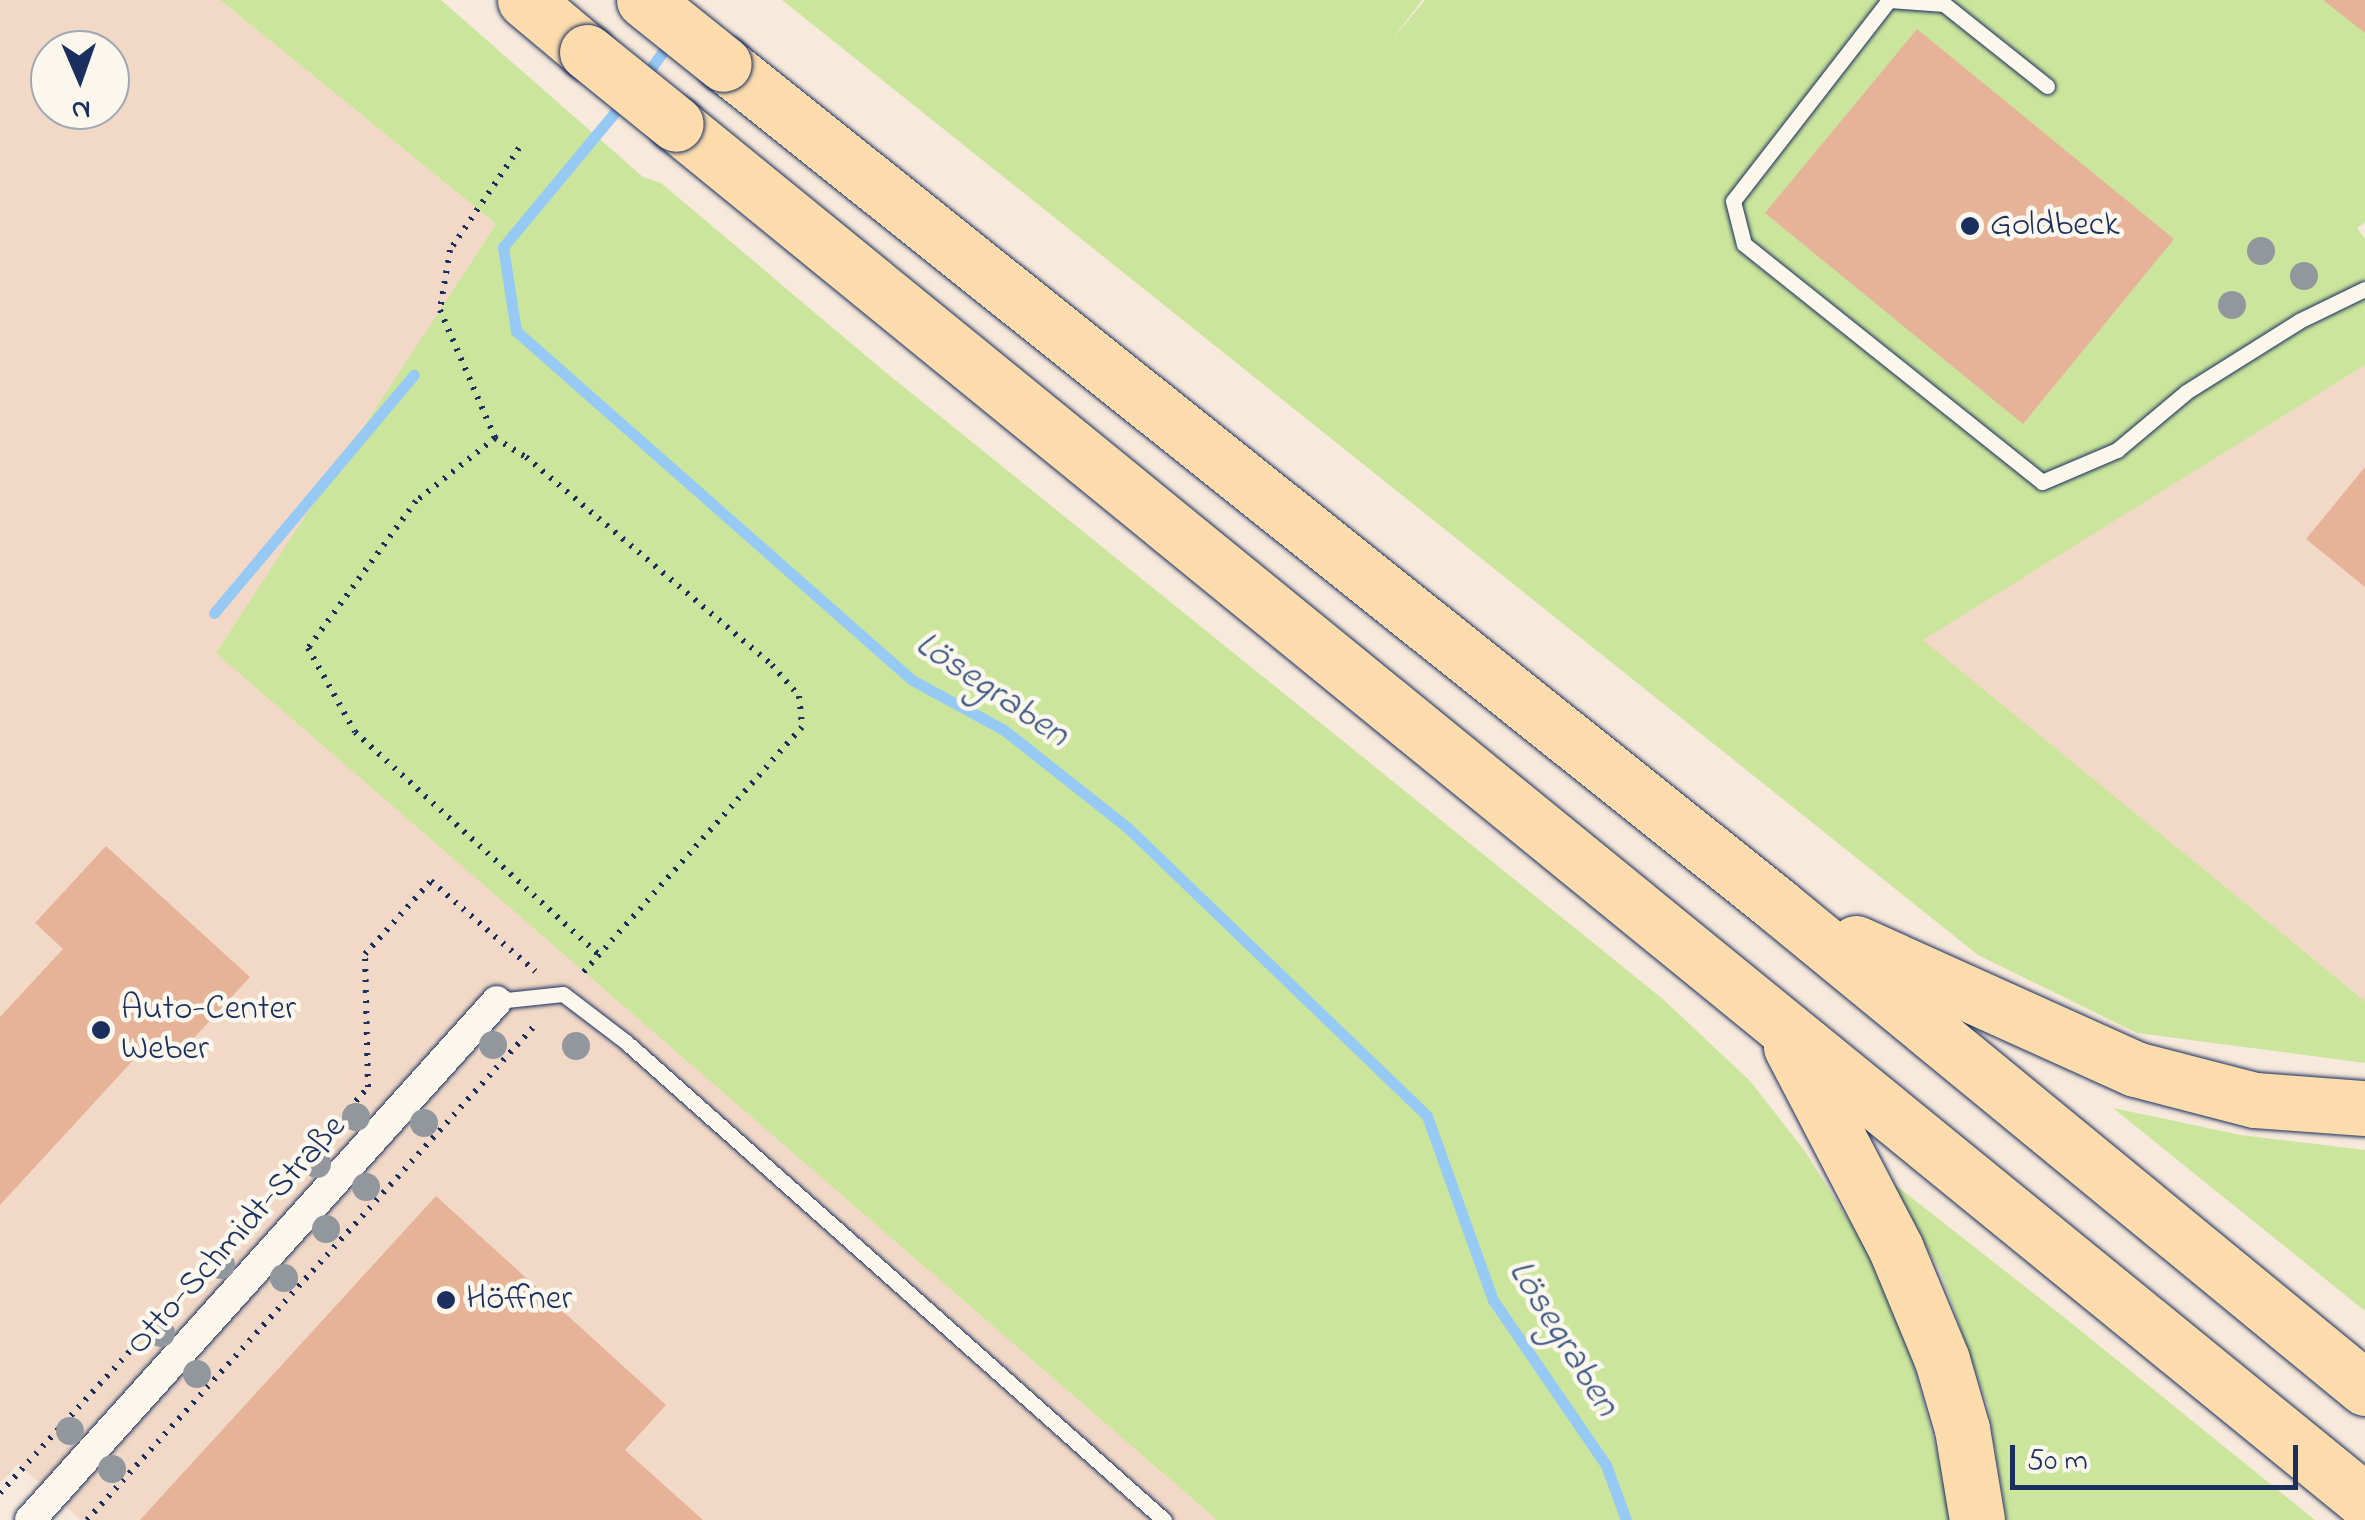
<!DOCTYPE html>
<html>
<head>
<meta charset="utf-8">
<style>
  body { margin:0 }
  #map { position:relative; width:2365px; height:1520px; overflow:hidden; background:#f7e9db; font-family:"Indie Flower",sans-serif }
  div>[style] { position:absolute }
  .built>* { inset:0; background:#f2d9c7 }
  .green>* { inset:0; background:#cbe69c }
  .stream>* { height:11px; margin:-5.5px; padding:0 5.5px; transform-origin:5.5px; border-radius:5.5px; background:#96caf4 }
  .building>* { inset:0; background:#e6b399 }
  .path>* { height:6px; margin-top:-3px; transform-origin:0; background:repeating-linear-gradient(90deg,#1b2f5e 0 2.5px,transparent 0 10.5px) }
  .roads { filter:drop-shadow(0 0 2px #1b2f5e) drop-shadow(0 0 2px #1b2f5e) }
  .service>* { height:15px; margin:-7.5px; padding:0 7.5px; transform-origin:7.5px; border-radius:7.5px; background:#fbf7ec }
  .minor>* { height:30px; margin:-15px; padding:0 15px; transform-origin:15px; border-radius:15px; background:#fbf7ec }
  .motorway>* { height:55px; margin:-27.5px; padding:0 27.5px; transform-origin:27.5px; border-radius:27.5px; background:#fcdcac }
  .bridges { filter:drop-shadow(0 0 2px #1b2f5e) drop-shadow(0 0 2px #1b2f5e) }
  .motorway-bridge>* { height:55px; margin:-27.5px; padding:0 27.5px; transform-origin:27.5px; border-radius:27.5px; background:#fcdcac }
  .trees>* { width:28px; height:28px; margin:-14px; border-radius:50%; background:#91979d }
  .dots>* { width:28px; height:28px; translate:-50% -50%; box-sizing:border-box; border:5px solid #fbf7ec; border-radius:50% }
  span { translate:-50% -50%; white-space:nowrap; text-align:center; line-height:1.15; -webkit-text-stroke:9px #fbf7ec; paint-order:stroke }
  .poi-label { font-size:35px; color:#1b2f5e }
  .left { translate:0 -50%; text-align:left }
  .street-label { font-size:35px; color:#1b2f5e }
  .water-label { font-size:38px; color:#3a5684; font-style:italic }
  .north { position:absolute; left:30px; top:30px; width:100px; height:100px; box-sizing:border-box; background:#fbf7ec; border:2px solid #a1a7b3; border-radius:50%; rotate:178deg; font-size:28px; font-weight:700; line-height:40px; text-align:center; color:#1b2f5e }
  .north::after { content:''; display:block; margin:auto; width:35px; height:45px; background:#1b2f5e; clip-path:polygon(50% 0,100% 100%,50% 72%,0 100%) }
  .scale { position:absolute; left:2010px; top:1445px; width:288px; height:45px; box-sizing:border-box; border:5px solid #1b2f5e; border-top:0; padding-left:12px; font-size:30px; line-height:35px; white-space:nowrap; color:#1b2f5e; -webkit-text-stroke:8px #fbf7ec; paint-order:stroke }
</style>
</head>
<body>
<div id="map">
  <div class="built">
    <div style="clip-path:polygon(evenodd,0 0,220px 0,496px 224px,217px 653px,1217px 1520px,81px 1520px,18px 1464px,0 1483px,0 0,50px 50px,110px 50px,110px 110px,50px 110px,50px 50px)"></div>
    <div style="clip-path:polygon(2365px 365px,2365px 1001px,1922px 640px)"></div>
  </div>
  <div class="green">
    <div style="clip-path:polygon(220px 0,441px 0,643px 177px,661px 183px,884px 371px,1664px 1000px,1750px 1081px,1804px 1150px,1863px 1243px,1902px 1321px,1955px 1520px,1217px 1520px,216px 653px,496px 224px)"></div>
    <div style="clip-path:polygon(782px 0,1422px 0,1391px 41px,1425px 0,2365px 0,2365px 222px,2357px 228px,2365px 239px,2365px 365px,1923px 640px,2365px 1001px,2365px 1063px,2137px 1033px,1978px 955px)"></div>
    <div style="clip-path:polygon(2113px 1108px,2241px 1135px,2365px 1150px,2365px 1311px)"></div>
    <div style="clip-path:polygon(1880px 1173px,2065px 1318px,2315px 1520px,2007px 1520px,1988px 1406px,1940px 1270px)"></div>
  </div>
  <div class="stream">
    <div style="left:644px;top:78px;width:47px;rotate:-54.6deg"></div>
    <div style="left:625px;top:100px;width:191px;rotate:129.7deg"></div>
    <div style="left:503px;top:247px;width:85px;rotate:81.2deg"></div>
    <div style="left:516px;top:331px;width:528px;rotate:41.39deg"></div>
    <div style="left:912px;top:680px;width:105px;rotate:28.5deg"></div>
    <div style="left:1004px;top:730px;width:158px;rotate:38.3deg"></div>
    <div style="left:1128px;top:828px;width:415px;rotate:43.9deg"></div>
    <div style="left:1427px;top:1116px;width:195px;rotate:70.3deg"></div>
    <div style="left:1493px;top:1300px;width:200px;rotate:55.6deg"></div>
    <div style="left:1606px;top:1465px;width:59px;rotate:70deg"></div>
    <div style="left:214px;top:613px;width:311px;rotate:-50deg"></div>
  </div>
  <div class="building">
    <div style="clip-path:polygon(2323px 0,2365px 0,2365px 33px)"></div>
    <div style="clip-path:polygon(1917px 29px,2174px 239px,2023px 424px,1765px 213px)"></div>
    <div style="clip-path:polygon(2365px 467px,2365px 587px,2306px 539px)"></div>
    <div style="clip-path:polygon(106px 846px,250px 977px,171px 1063px,149px 1043px,0 1205px,0 1017px,63px 949px,35px 923px)"></div>
    <div style="clip-path:polygon(436px 1196px,666px 1405px,625px 1450px,703px 1520px,140px 1520px)"></div>
  </div>
  <div class="path">
    <div style="left:519px;top:148px;width:123px;rotate:124.1deg"></div>
    <div style="left:450px;top:250px;width:61px;rotate:99.5deg"></div>
    <div style="left:440px;top:310px;width:139px;rotate:66.7deg"></div>
    <div style="left:495px;top:438px;width:36px;rotate:32deg"></div>
    <div style="left:526px;top:457px;width:322px;rotate:40.2deg"></div>
    <div style="left:772px;top:665px;width:41px;rotate:48.9deg"></div>
    <div style="left:799px;top:696px;width:31px;rotate:84deg"></div>
    <div style="left:802px;top:727px;width:335px;rotate:131.7deg"></div>
    <div style="left:495px;top:438px;width:101px;rotate:141.4deg"></div>
    <div style="left:416px;top:501px;width:182px;rotate:126.3deg"></div>
    <div style="left:308px;top:648px;width:96px;rotate:60.8deg"></div>
    <div style="left:355px;top:732px;width:331px;rotate:42.4deg"></div>
    <div style="left:349px;top:1109px;width:29px;rotate:-49deg"></div>
    <div style="left:368px;top:1087px;width:133px;rotate:-91.3deg"></div>
    <div style="left:365px;top:954px;width:98px;rotate:-47.9deg"></div>
    <div style="left:431px;top:881px;width:138px;rotate:40.9deg"></div>
    <div style="left:0;top:1493px;width:277px;rotate:-47.5deg"></div>
    <div style="left:87px;top:1520px;width:670px;rotate:-47.84deg"></div>
  </div>
  <div class="roads">
    <div class="service">
      <div style="left:2047px;top:86px;width:132px;rotate:-141.5deg"></div>
      <div style="left:1944px;top:4px;width:55px;rotate:-175.8deg"></div>
      <div style="left:1889px;top:0;width:254px;rotate:127.8deg"></div>
      <div style="left:1733px;top:201px;width:44px;rotate:75.7deg"></div>
      <div style="left:1744px;top:244px;width:381px;rotate:38.6deg"></div>
      <div style="left:2042px;top:482px;width:82px;rotate:-23.1deg"></div>
      <div style="left:2117px;top:450px;width:90px;rotate:-40deg"></div>
      <div style="left:2186px;top:392px;width:133px;rotate:-32.1deg"></div>
      <div style="left:2299px;top:321px;width:73px;rotate:-25.9deg"></div>
      <div style="left:497px;top:1001px;width:66px;rotate:-6.1deg"></div>
      <div style="left:563px;top:994px;width:79px;rotate:37.3deg"></div>
      <div style="left:626px;top:1042px;width:720px;rotate:41.62deg"></div>
    </div>
    <div class="minor">
      <div style="left:30px;top:1520px;width:698px;rotate:-48.02deg"></div>
    </div>
    <div class="motorway">
      <div style="left:525px;top:0;width:81px;rotate:40deg"></div>
      <div style="left:724px;top:64px;width:1348px;rotate:38.61deg"></div>
      <div style="left:1777px;top:905px;width:761px;rotate:39.4deg"></div>
      <div style="left:676px;top:124px;width:2179px;rotate:39.19deg"></div>
      <div style="left:1856px;top:943px;width:306px;rotate:24.3deg"></div>
      <div style="left:2135px;top:1069px;width:124px;rotate:14.5deg"></div>
      <div style="left:2255px;top:1100px;width:110px;rotate:4.2deg"></div>
      <div style="left:1791px;top:1047px;width:228px;rotate:62.5deg"></div>
      <div style="left:1896px;top:1249px;width:120px;rotate:67.5deg"></div>
      <div style="left:1942px;top:1360px;width:72px;rotate:73.8deg"></div>
      <div style="left:1962px;top:1429px;width:92px;rotate:80.6deg"></div>
    </div>
  </div>
  <div class="bridges">
    <div class="motorway-bridge">
      <div style="left:644px;top:0;width:102px;rotate:38.7deg"></div>
      <div style="left:587px;top:52px;width:114px;rotate:39deg"></div>
    </div>
  </div>
  <div class="trees">
    <div style="left:2261px;top:251px"></div>
    <div style="left:2304px;top:276px"></div>
    <div style="left:2232px;top:305px"></div>
    <div style="left:493px;top:1045px"></div>
    <div style="left:576px;top:1046px"></div>
    <div style="left:356px;top:1117px"></div>
    <div style="left:424px;top:1123px"></div>
    <div style="left:317px;top:1164px"></div>
    <div style="left:366px;top:1187px"></div>
    <div style="left:326px;top:1229px"></div>
    <div style="left:221px;top:1265px"></div>
    <div style="left:284px;top:1278px"></div>
    <div style="left:161px;top:1333px"></div>
    <div style="left:197px;top:1374px"></div>
    <div style="left:70px;top:1431px"></div>
    <div style="left:112px;top:1469px"></div>
  </div>
  <div class="dots">
    <div style="left:1970px;top:226px;background:#1b2f5e"></div>
    <div style="left:101px;top:1030px;background:#1b2f5e"></div>
    <div style="left:446px;top:1300px;background:#1b2f5e"></div>
  </div>
  <div class="poi-label">
    <span class="left" style="left:1990px;top:226px">Goldbeck</span>
    <span class="left" style="left:121px;top:1030px">Auto-Center<br>Weber</span>
    <span class="left" style="left:466px;top:1300px">Höffner</span>
  </div>
  <div class="street-label">
    <span style="left:237px;top:1236px;rotate:-48deg">Otto-Schmidt-Straße</span>
  </div>
  <div class="water-label">
    <span style="left:991px;top:691px;rotate:34deg">Lösegraben</span>
    <span style="left:1562px;top:1339px;rotate:58deg">Lösegraben</span>
  </div>
  <div class="north">N</div>
  <div class="scale">50 m</div>
</div>
</body>
</html>
